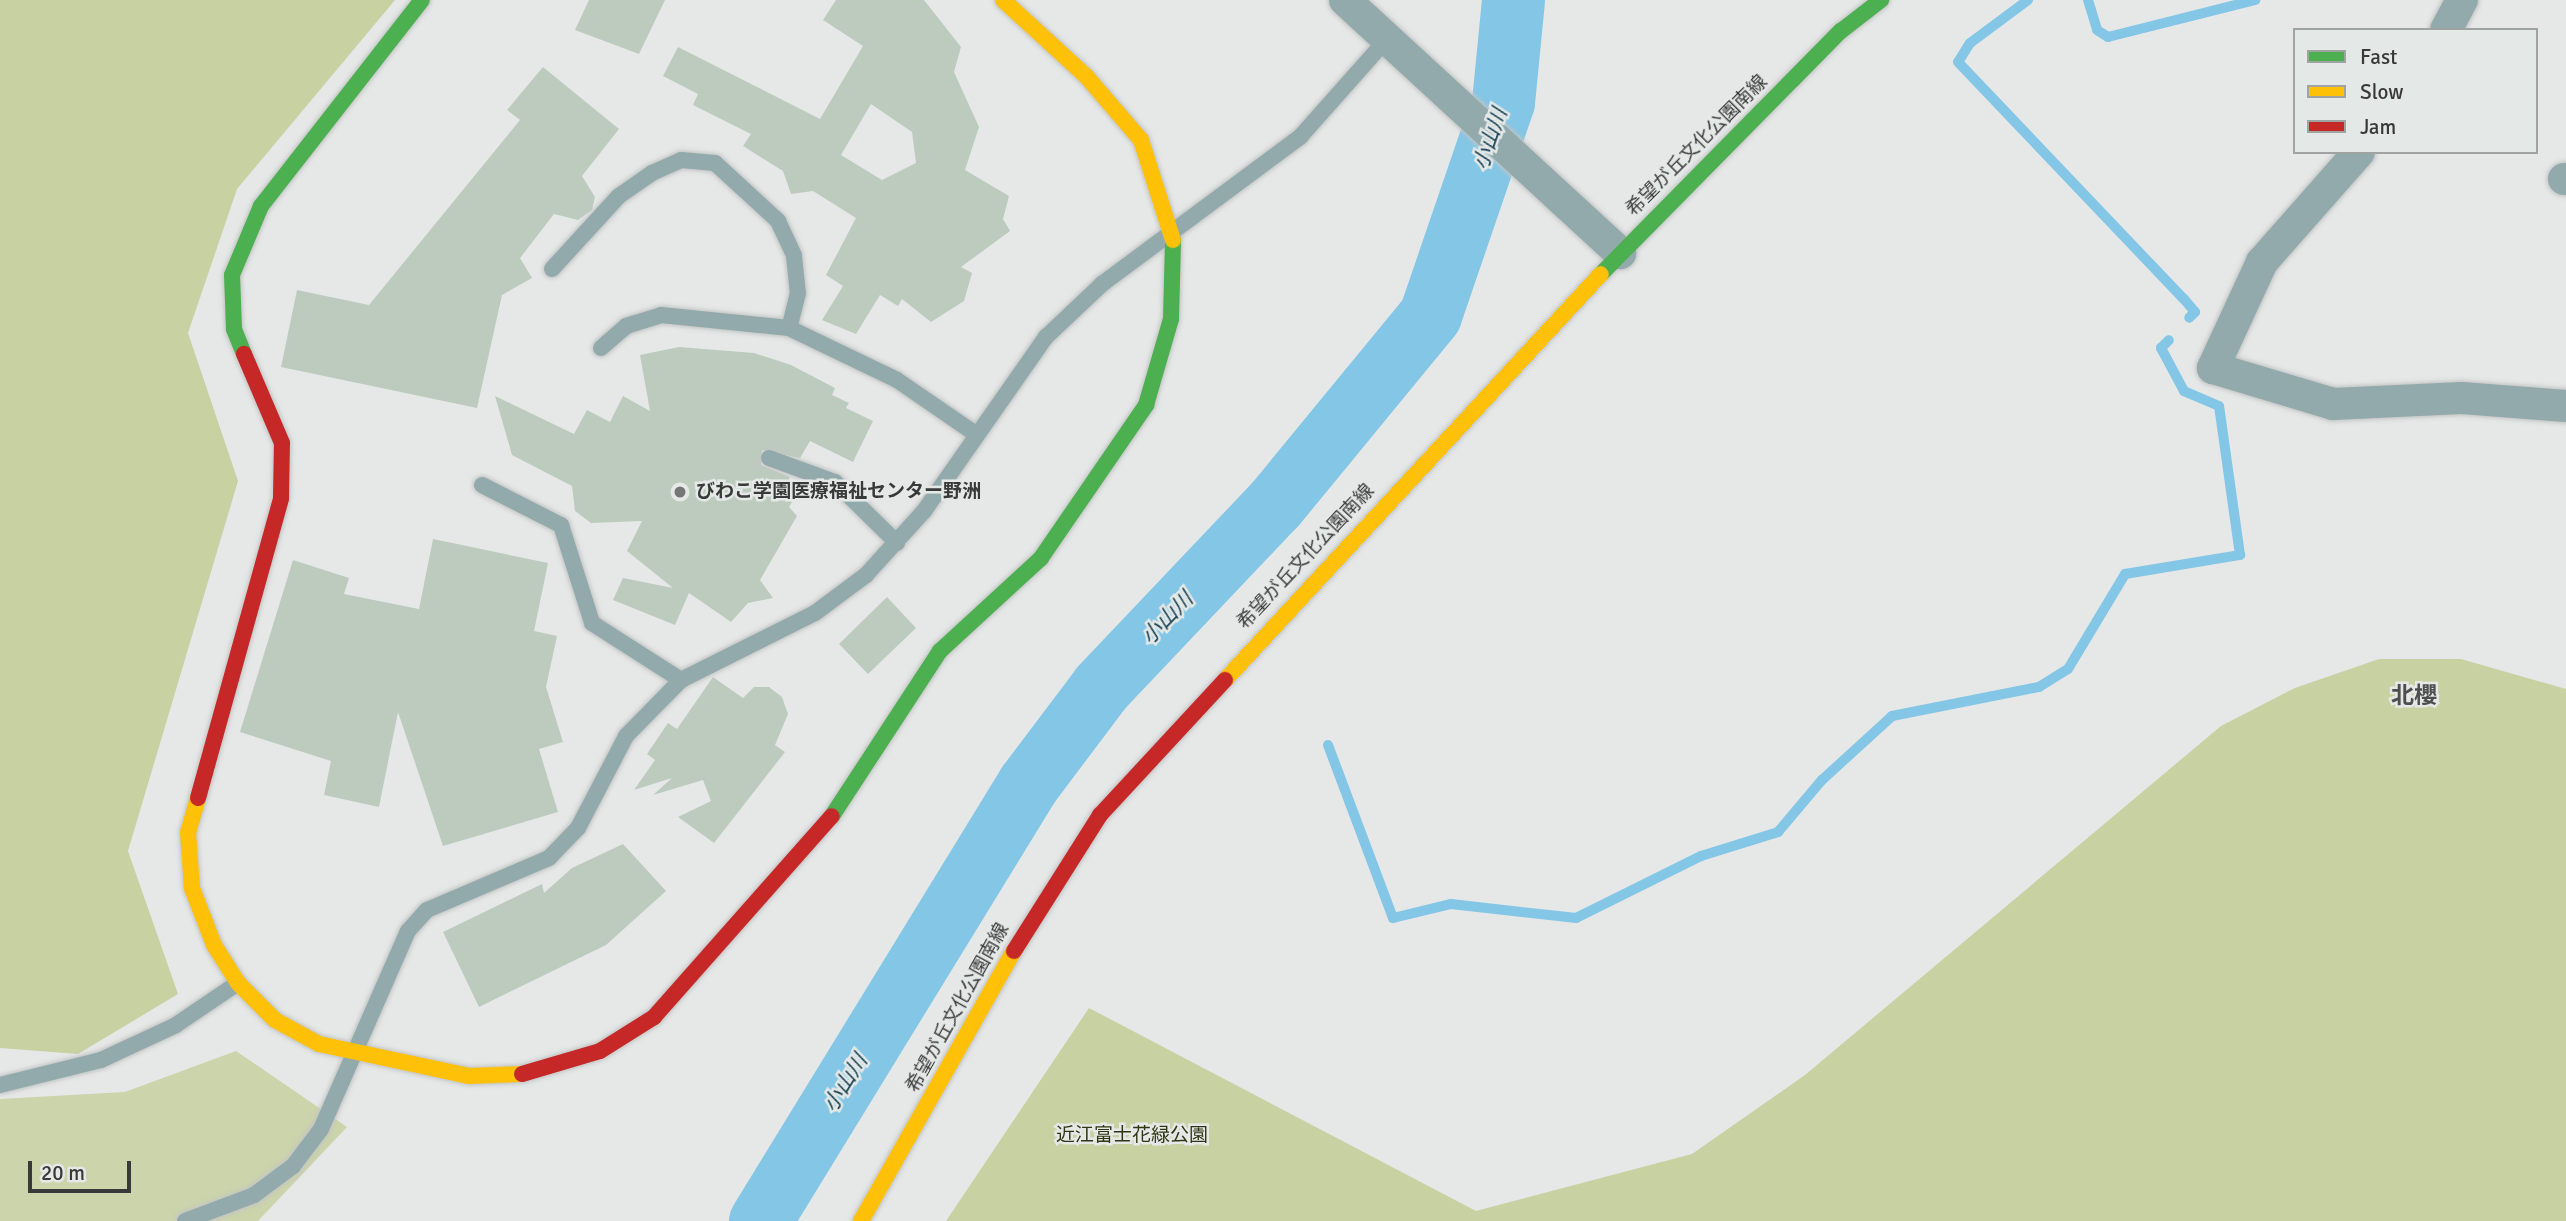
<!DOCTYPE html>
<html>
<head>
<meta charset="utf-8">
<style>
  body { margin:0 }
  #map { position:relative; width:2566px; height:1221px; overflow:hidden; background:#e5e8e7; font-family:Signika,"Noto Sans JP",sans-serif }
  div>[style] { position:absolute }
  .green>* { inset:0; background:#cbd4aa }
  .forest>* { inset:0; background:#c7d1a2 }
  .stream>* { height:10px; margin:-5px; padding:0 5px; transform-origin:5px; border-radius:5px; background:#84c6e6 }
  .river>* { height:63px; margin:-31.5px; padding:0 31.5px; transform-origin:31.5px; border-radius:31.5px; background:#84c6e6 }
  .building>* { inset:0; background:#bdcbbf }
  .roads { filter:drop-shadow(0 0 2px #c3c4c4) drop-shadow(0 0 2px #c3c4c4) }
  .lane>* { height:16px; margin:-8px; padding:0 8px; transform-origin:8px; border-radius:8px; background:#93aaac }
  .street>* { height:32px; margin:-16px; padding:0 16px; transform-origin:16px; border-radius:16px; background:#93aaac }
  .fast>* { height:16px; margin:-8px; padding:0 8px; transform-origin:8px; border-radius:8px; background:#4caf50 }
  .slow>* { height:16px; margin:-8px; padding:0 8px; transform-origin:8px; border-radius:8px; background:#ffc107 }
  .jam>* { height:16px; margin:-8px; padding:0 8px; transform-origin:8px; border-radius:8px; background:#c62828 }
  .dots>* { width:19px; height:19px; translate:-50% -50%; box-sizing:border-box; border:4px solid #e4e9e7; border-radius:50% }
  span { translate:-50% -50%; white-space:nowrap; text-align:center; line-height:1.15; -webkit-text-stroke:5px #e4e9e7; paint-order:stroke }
  .street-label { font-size:19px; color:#383a39 }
  .poi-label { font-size:19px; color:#383a39; font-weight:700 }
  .left { translate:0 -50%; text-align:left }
  .park-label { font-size:19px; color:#303612 }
  .water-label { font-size:21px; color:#194154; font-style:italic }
  .quarter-label { font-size:23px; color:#4c4f4e; font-weight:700 }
  .legend { position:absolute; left:2293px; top:28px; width:245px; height:126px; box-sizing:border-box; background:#e4e9e7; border:2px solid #9fa3a1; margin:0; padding:9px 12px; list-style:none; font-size:21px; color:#383a39 }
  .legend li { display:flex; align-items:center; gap:14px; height:35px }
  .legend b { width:35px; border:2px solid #9fa3a1 }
  .scale { position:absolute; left:28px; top:1161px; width:103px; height:32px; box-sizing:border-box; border:4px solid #383a39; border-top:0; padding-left:9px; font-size:21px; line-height:24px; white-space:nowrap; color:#383a39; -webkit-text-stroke:5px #e4e9e7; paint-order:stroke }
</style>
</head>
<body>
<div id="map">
  <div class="green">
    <div style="clip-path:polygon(236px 1051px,347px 1127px,258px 1221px,0 1221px,0 1099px,125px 1092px)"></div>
  </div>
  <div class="forest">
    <div style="clip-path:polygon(0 0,395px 0,237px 189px,188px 333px,238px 481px,128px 851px,178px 994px,78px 1054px,0 1048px)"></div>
    <div style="clip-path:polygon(2379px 659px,2461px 659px,2566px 689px,2566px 1221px,946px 1221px,1089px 1008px,1476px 1211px,1692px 1154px,1805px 1075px,2221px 726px,2295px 688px)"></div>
  </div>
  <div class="stream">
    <div style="left:2028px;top:0;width:72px;rotate:143.4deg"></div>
    <div style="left:1970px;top:43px;width:22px;rotate:122deg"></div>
    <div style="left:1958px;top:62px;width:327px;rotate:46.4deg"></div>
    <div style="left:2184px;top:299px;width:17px;rotate:50deg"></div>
    <div style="left:2195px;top:312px;width:8px;rotate:135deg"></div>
    <div style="left:2088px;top:0;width:31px;rotate:73deg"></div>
    <div style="left:2097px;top:30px;width:13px;rotate:32deg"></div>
    <div style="left:2108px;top:37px;width:152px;rotate:-14.1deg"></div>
    <div style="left:1328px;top:745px;width:185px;rotate:69.4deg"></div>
    <div style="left:1393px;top:918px;width:60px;rotate:-13.6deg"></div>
    <div style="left:1451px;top:904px;width:126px;rotate:6.4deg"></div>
    <div style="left:1576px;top:918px;width:140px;rotate:-26.4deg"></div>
    <div style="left:1701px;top:856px;width:81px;rotate:-17.3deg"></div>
    <div style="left:1778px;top:832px;width:68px;rotate:-49.8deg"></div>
    <div style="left:1822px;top:780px;width:95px;rotate:-42.4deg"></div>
    <div style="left:1892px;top:716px;width:150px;rotate:-11.2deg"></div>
    <div style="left:2039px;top:687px;width:34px;rotate:-32deg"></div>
    <div style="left:2068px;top:669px;width:111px;rotate:-59deg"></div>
    <div style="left:2125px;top:574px;width:117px;rotate:-9.4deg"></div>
    <div style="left:2240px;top:555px;width:150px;rotate:-98deg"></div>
    <div style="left:2219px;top:406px;width:38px;rotate:-157deg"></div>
    <div style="left:2184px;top:391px;width:49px;rotate:-118.1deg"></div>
    <div style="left:2161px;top:348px;width:11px;rotate:-45deg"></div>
  </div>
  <div class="river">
    <div style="left:760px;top:1221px;width:513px;rotate:-58.48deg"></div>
    <div style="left:1028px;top:784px;width:121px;rotate:-53deg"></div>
    <div style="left:1101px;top:687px;width:251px;rotate:-46.5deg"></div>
    <div style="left:1274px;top:505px;width:246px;rotate:-50.6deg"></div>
    <div style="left:1430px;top:315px;width:225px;rotate:-71.1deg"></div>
    <div style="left:1503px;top:102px;width:102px;rotate:-84.4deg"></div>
  </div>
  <div class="building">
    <div style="clip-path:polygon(589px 0,665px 0,639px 54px,575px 30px)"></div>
    <div style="clip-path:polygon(evenodd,836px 0,924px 0,961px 47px,954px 72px,979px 127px,965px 170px,1009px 196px,1003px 219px,1010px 231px,961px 267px,972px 273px,964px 301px,931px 322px,902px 299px,898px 306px,880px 295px,856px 334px,822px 320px,843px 286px,826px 275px,856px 218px,813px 191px,791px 194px,783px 171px,743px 146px,751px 134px,693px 105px,698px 94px,663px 76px,678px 47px,820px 119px,863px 46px,823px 20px,836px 0,871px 104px,912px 132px,916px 163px,882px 180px,841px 155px,871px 104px)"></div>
    <div style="clip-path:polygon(543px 67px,619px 129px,582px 176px,595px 197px,592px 210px,578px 220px,554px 214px,520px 258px,532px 278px,502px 295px,477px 408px,281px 367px,297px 290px,369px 305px,520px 120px,507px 110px)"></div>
    <div style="clip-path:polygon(679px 347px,754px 353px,791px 365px,835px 388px,832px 395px,849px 403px,846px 408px,873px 421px,853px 462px,810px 441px,800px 458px,762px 450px,761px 465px,790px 477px,782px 493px,795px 497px,789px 507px,797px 516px,760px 580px,773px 598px,748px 603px,731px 622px,689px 593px,675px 625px,613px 600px,623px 578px,673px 588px,627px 551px,642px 521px,591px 523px,575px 511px,572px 486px,512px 455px,495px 396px,574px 434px,587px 410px,610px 422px,623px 396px,650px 411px,640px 355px)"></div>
    <div style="clip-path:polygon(433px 539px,548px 563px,534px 631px,557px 636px,546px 687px,563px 742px,539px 749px,558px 812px,443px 846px,398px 712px,379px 807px,324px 795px,331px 761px,240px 732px,293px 560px,349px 578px,344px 594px,419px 609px)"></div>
    <div style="clip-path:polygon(887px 597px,916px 628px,868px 674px,839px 644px)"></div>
    <div style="clip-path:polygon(713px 677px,743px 698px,754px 687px,769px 687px,782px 697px,788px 714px,775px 745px,785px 752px,714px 843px,678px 817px,711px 801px,703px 780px,653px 795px,672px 778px,634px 790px,655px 760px,647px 754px,668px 723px,677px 729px)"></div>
    <div style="clip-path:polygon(623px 844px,666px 891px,606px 945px,479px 1007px,443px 932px,542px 884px,544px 893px,572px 868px)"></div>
  </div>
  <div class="roads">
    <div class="lane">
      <div style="left:552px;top:269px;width:99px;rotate:-47.5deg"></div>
      <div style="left:619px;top:196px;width:40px;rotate:-34.9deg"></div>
      <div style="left:652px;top:173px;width:32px;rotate:-24deg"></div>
      <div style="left:681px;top:160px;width:34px;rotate:5deg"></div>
      <div style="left:715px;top:163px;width:86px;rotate:42.6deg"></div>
      <div style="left:778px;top:221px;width:38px;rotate:65deg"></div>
      <div style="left:794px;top:256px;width:37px;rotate:84deg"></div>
      <div style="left:798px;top:293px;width:36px;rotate:104deg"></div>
      <div style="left:601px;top:348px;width:33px;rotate:-41deg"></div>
      <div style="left:626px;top:326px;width:37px;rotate:-17deg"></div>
      <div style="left:661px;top:315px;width:129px;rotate:5.8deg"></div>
      <div style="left:789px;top:328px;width:120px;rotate:25.7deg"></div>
      <div style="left:897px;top:380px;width:97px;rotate:34.5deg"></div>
      <div style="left:769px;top:458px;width:70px;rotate:20deg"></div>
      <div style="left:835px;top:482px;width:87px;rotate:44.5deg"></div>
      <div style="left:482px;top:485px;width:89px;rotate:26.9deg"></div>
      <div style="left:561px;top:525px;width:103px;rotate:72.4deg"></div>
      <div style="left:592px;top:623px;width:106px;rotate:32.6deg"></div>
      <div style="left:0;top:1085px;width:104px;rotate:-13.9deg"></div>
      <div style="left:101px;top:1060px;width:83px;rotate:-25deg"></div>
      <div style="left:176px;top:1025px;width:75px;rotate:-34.1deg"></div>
      <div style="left:185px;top:1221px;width:74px;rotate:-20.6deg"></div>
      <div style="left:254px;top:1195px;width:49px;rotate:-36.6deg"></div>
      <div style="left:293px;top:1166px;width:46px;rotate:-52.9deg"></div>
      <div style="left:321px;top:1129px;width:216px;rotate:-66.3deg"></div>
      <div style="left:408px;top:931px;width:28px;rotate:-48deg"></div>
      <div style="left:427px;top:910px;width:133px;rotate:-23.1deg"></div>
      <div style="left:549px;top:858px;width:42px;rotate:-46deg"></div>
      <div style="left:578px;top:828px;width:104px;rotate:-62.4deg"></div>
      <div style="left:626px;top:736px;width:78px;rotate:-45.5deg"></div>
      <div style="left:681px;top:680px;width:150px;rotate:-26.6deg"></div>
      <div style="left:815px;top:613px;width:64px;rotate:-36.7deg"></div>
      <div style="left:866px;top:575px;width:86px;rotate:-47.8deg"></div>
      <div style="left:924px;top:511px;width:213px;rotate:-55deg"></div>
      <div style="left:1046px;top:337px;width:77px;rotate:-43.4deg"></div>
      <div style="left:1102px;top:284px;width:247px;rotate:-36.6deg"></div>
      <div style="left:1300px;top:137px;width:131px;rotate:-48.4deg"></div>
    </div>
    <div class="street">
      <div style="left:1345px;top:0;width:374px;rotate:42.6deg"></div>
      <div style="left:2446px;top:30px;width:34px;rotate:-62deg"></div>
      <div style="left:2359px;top:152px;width:147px;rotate:131.4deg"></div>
      <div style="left:2262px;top:262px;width:117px;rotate:114.8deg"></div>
      <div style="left:2213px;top:368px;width:125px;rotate:16.7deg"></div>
      <div style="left:2333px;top:404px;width:129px;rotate:-2.7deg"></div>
      <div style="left:2462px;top:398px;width:104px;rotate:4.4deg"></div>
      <div style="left:2564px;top:179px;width:2px"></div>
    </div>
    <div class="fast">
      <div style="left:1601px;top:274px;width:342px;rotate:-45.4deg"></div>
      <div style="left:1841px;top:31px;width:51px;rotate:-37.8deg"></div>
      <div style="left:244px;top:354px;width:27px;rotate:-112deg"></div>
      <div style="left:234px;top:329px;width:54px;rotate:-92.1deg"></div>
      <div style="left:232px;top:275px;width:75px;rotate:-67.2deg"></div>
      <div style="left:261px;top:206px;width:261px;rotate:-52deg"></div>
      <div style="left:832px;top:816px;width:197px;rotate:-56.8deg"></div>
      <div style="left:940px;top:651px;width:137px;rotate:-42.6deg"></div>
      <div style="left:1041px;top:558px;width:186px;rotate:-55.5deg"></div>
      <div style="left:1146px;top:405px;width:90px;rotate:-73.8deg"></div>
      <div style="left:1171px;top:319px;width:79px;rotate:-88.5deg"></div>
    </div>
    <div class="slow">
      <div style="left:1003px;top:0;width:113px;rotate:42.5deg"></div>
      <div style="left:1086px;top:76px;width:84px;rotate:49.3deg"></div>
      <div style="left:1141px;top:140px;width:105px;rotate:72.3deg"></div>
      <div style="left:1225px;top:680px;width:553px;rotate:-47.2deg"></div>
      <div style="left:198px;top:798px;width:35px;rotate:106deg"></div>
      <div style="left:188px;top:832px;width:56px;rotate:85.9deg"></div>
      <div style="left:192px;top:888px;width:61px;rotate:68.9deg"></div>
      <div style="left:214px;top:945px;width:45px;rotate:57.7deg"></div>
      <div style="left:238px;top:983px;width:52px;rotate:45deg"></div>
      <div style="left:275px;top:1020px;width:50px;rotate:28.6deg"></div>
      <div style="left:319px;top:1044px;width:153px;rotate:12deg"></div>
      <div style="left:469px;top:1076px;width:53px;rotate:-2.2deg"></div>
      <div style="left:861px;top:1221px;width:310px;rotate:-60.5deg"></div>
    </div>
    <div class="jam">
      <div style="left:198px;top:798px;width:311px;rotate:-74.5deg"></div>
      <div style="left:281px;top:498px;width:55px;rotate:-89deg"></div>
      <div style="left:282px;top:443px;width:97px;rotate:-113.1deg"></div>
      <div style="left:1014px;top:951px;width:161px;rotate:-57.7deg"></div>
      <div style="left:1100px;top:815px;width:184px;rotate:-47.2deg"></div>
      <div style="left:522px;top:1074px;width:81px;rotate:-16.4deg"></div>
      <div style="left:600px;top:1051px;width:64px;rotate:-32.2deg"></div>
      <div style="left:654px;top:1017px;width:268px;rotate:-48.5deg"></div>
    </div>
  </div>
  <div class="dots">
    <div style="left:680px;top:492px;background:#757776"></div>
  </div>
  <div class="street-label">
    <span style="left:1697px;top:146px;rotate:-45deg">希望が丘文化公園南線</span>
    <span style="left:1306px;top:557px;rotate:-47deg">希望が丘文化公園南線</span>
    <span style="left:958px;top:1008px;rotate:-61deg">希望が丘文化公園南線</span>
  </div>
  <div class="poi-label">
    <span class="left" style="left:696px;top:492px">びわこ学園医療福祉センター野洲</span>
  </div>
  <div class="park-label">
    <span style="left:1132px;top:1136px">近江富士花緑公園</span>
  </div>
  <div class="water-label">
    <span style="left:1490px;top:139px;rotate:-71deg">小山川</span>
    <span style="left:1167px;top:618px;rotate:-46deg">小山川</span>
    <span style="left:845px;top:1083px;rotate:-58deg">小山川</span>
  </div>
  <div class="quarter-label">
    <span style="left:2414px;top:696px">北櫻</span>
  </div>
  <ul class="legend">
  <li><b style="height:9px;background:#4caf50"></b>Fast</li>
  <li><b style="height:9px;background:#ffc107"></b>Slow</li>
  <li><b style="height:9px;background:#c62828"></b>Jam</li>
  </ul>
  <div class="scale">20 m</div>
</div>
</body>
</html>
